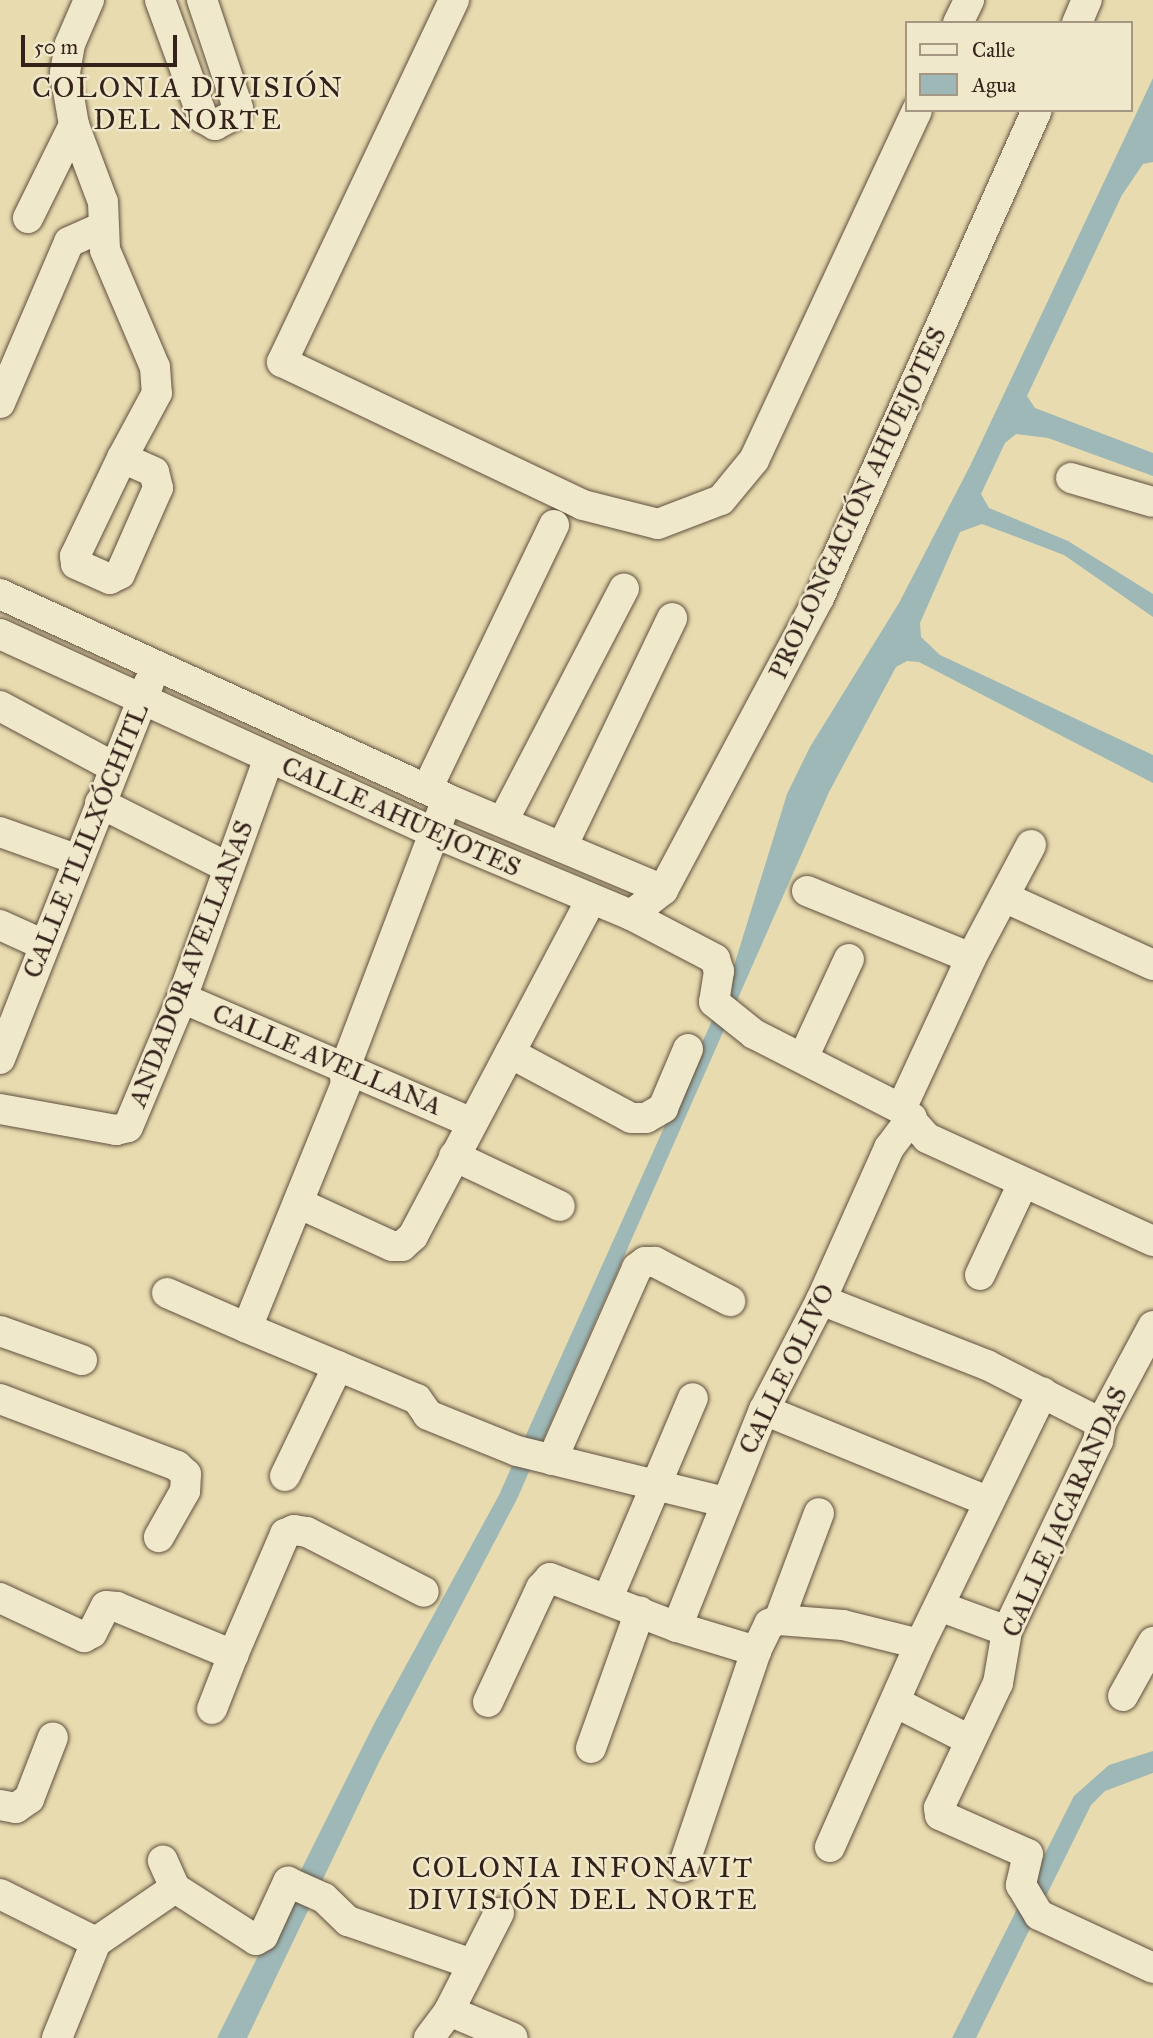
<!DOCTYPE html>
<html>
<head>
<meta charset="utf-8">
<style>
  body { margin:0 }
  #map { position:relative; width:1153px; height:2038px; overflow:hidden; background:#e8dbaf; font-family:"IM FELL Great Primer",serif }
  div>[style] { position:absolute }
  .water>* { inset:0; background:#9db8b7 }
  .roads { filter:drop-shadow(0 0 2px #60503f) drop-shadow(0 0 2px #60503f) }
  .minor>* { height:30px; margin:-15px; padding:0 15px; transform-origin:15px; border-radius:15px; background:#f0e8cb }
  span { translate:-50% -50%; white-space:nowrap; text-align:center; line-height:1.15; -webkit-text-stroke:5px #f0e8cb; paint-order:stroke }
  .street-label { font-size:26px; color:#33211a }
  .neighbourhood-label { font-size:28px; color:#33211a; letter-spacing:2px }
  .legend { position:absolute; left:905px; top:21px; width:228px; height:91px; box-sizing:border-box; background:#f0e8cb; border:2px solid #a49884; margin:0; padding:9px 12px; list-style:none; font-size:21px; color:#33211a }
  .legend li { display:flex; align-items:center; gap:14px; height:35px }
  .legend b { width:35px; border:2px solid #a49884 }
  .scale { position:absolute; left:21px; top:35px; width:156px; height:32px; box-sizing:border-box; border:4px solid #33211a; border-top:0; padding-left:9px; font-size:21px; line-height:24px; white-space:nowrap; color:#33211a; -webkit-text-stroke:5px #f0e8cb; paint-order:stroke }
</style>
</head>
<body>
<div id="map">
  <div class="water">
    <div style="clip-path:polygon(1153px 78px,1153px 162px,1143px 164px,1122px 195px,1027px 396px,1035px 408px,1153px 453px,1153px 476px,1048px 438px,1016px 434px,1005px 443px,981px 494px,989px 508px,1068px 541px,1153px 594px,1153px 617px,1064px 555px,982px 524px,960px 532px,920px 623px,921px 637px,940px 655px,1153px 755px,1153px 783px,919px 662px,907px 661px,896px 667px,829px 792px,517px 1499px,379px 1762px,247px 2038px,217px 2038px,374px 1724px,499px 1495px,728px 985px,787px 794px,810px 747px,899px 603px,970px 466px)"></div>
    <div style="clip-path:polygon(1153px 1751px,1153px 1773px,1105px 1791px,1091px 1805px,976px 2038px,952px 2038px,1074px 1796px,1109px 1765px)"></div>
  </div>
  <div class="roads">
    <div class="minor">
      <div style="left:89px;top:0;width:48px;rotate:113.4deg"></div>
      <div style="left:70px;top:44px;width:29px;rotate:100deg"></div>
      <div style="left:65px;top:73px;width:53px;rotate:80.2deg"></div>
      <div style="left:74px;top:125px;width:82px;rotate:69.4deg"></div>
      <div style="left:103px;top:202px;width:48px;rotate:87.6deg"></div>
      <div style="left:105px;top:250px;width:127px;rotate:66.9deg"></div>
      <div style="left:155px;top:367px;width:26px;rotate:86deg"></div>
      <div style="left:157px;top:393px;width:74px;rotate:118.3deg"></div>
      <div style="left:122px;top:458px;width:109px;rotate:115.6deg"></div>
      <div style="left:75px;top:556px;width:8px;rotate:83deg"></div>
      <div style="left:76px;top:564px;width:37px;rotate:24deg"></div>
      <div style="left:110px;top:579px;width:11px;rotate:-27deg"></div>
      <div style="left:120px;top:574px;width:94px;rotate:-66.2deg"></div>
      <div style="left:158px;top:488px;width:16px;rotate:-104deg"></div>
      <div style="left:154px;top:472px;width:35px;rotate:-156deg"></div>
      <div style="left:160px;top:0;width:126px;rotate:70deg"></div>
      <div style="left:203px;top:118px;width:14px;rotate:30deg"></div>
      <div style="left:215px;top:125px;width:24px;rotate:-28deg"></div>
      <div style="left:236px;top:114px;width:6px;rotate:-72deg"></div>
      <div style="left:238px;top:108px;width:114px;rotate:-108.4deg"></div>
      <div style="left:454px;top:0;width:401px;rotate:115.4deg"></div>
      <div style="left:282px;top:362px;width:333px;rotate:25.4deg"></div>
      <div style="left:583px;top:505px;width:77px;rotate:14.2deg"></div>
      <div style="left:658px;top:524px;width:67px;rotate:-20.9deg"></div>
      <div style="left:721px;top:500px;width:52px;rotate:-50.5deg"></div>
      <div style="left:754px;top:460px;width:386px;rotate:-65deg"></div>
      <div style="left:958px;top:23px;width:25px;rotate:-64deg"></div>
      <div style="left:1077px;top:23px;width:25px;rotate:-67deg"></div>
      <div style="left:28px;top:218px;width:104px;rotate:-63.7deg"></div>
      <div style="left:0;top:403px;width:175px;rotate:-66.8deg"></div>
      <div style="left:69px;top:242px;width:37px;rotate:-24deg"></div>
      <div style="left:1071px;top:478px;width:85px;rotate:16.3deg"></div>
      <div style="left:0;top:594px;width:492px;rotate:24.6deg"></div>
      <div style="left:447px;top:799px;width:234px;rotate:22.8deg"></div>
      <div style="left:0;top:634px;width:478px;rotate:24.6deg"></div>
      <div style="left:435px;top:833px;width:212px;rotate:22.7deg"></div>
      <div style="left:631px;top:915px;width:95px;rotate:27.6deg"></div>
      <div style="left:715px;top:959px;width:13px;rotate:72deg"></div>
      <div style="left:719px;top:971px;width:31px;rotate:99deg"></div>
      <div style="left:714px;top:1002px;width:51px;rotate:38.7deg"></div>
      <div style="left:754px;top:1034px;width:165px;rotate:27deg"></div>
      <div style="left:901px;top:1109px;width:39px;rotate:48deg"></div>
      <div style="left:927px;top:1138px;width:248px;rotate:24.5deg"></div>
      <div style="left:0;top:706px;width:129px;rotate:28.2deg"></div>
      <div style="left:427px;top:789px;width:293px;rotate:-64.3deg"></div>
      <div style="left:447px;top:799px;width:290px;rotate:110.8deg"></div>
      <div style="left:344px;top:1070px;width:14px;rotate:82deg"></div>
      <div style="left:346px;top:1084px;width:263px;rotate:112.1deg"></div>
      <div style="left:247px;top:1328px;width:184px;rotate:22.7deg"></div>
      <div style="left:417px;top:1399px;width:19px;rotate:55deg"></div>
      <div style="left:428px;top:1415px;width:96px;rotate:22deg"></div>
      <div style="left:517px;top:1451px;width:214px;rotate:13.8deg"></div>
      <div style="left:100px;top:803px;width:142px;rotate:26.7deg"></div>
      <div style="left:503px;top:821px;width:262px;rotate:-62.5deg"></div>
      <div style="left:0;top:832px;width:83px;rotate:19.7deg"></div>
      <div style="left:562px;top:847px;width:254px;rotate:-64.3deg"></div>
      <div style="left:807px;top:891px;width:177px;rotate:22.2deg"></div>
      <div style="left:1004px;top:897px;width:164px;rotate:24.5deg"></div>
      <div style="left:631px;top:915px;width:41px;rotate:-38deg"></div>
      <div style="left:663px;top:890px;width:331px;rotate:-61.9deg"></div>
      <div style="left:819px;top:598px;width:534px;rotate:-65.93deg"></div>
      <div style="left:0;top:925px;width:48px;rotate:24.4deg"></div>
      <div style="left:182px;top:998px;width:316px;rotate:23.3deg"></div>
      <div style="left:510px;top:1053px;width:137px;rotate:28.2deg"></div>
      <div style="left:631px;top:1118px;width:15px"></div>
      <div style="left:646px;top:1118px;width:20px;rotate:-30deg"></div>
      <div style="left:663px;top:1108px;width:64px;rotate:-67deg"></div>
      <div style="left:803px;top:1058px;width:109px;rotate:-65.1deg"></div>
      <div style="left:0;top:1059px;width:405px;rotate:-68.4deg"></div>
      <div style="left:0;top:1109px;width:118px;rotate:10.3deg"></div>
      <div style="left:116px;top:1130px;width:12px;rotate:-14deg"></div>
      <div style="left:128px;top:1127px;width:140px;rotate:-67.3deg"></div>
      <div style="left:182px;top:998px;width:255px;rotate:-70.1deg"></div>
      <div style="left:901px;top:1109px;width:166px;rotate:-65.1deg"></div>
      <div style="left:971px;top:958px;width:128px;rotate:-62deg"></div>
      <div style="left:454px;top:1156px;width:117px;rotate:25.3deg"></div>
      <div style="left:298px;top:1203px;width:103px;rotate:24.6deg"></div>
      <div style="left:392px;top:1246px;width:10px"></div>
      <div style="left:402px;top:1246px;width:15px;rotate:-42deg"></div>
      <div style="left:413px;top:1236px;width:379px;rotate:-62.1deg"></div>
      <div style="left:980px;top:1275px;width:102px;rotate:-64.9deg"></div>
      <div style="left:167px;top:1293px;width:87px;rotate:23.6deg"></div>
      <div style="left:821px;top:1300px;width:178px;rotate:21.4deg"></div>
      <div style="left:987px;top:1365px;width:128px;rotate:27deg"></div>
      <div style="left:1153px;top:1326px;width:110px;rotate:118.2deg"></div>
      <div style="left:1101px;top:1423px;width:18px;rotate:99deg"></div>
      <div style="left:1098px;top:1441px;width:211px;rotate:115.6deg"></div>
      <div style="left:1007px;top:1631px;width:53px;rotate:99.8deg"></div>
      <div style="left:998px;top:1683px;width:138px;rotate:115.3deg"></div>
      <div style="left:939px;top:1808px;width:7px;rotate:82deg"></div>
      <div style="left:940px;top:1815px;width:96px;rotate:23.9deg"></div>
      <div style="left:1028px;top:1854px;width:32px;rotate:103deg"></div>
      <div style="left:1021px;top:1885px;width:35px;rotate:59deg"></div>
      <div style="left:1039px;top:1915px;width:126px;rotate:24.9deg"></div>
      <div style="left:0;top:1331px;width:87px;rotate:19.5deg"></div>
      <div style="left:0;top:1399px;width:189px;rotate:20.7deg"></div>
      <div style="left:177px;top:1466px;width:12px;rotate:42deg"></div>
      <div style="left:186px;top:1474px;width:17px;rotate:93deg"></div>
      <div style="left:185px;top:1491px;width:53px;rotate:119.5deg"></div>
      <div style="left:764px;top:1410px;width:241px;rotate:22.2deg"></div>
      <div style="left:552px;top:1460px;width:210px;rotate:-66.1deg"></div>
      <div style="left:637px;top:1268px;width:10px;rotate:-37deg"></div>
      <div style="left:645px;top:1262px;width:10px"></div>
      <div style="left:655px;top:1262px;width:85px;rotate:27.5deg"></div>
      <div style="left:285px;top:1476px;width:122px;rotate:-64.3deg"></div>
      <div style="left:0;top:1598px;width:93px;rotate:24.9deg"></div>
      <div style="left:84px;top:1637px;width:9px;rotate:-27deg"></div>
      <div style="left:92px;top:1633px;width:30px;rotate:-63deg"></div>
      <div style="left:106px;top:1606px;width:11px;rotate:5deg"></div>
      <div style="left:117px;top:1607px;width:126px;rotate:22.5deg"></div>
      <div style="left:233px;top:1655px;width:132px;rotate:-66.7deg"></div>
      <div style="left:285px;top:1534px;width:10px;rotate:-24deg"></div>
      <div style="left:294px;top:1530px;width:13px;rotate:9deg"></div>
      <div style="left:307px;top:1532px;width:131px;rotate:27.1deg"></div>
      <div style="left:608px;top:1598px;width:217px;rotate:-67deg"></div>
      <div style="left:939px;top:1606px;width:72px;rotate:20.2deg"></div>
      <div style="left:779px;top:1620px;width:114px;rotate:-69.5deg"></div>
      <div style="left:677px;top:1627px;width:234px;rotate:-68.2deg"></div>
      <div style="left:764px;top:1410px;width:124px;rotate:-62.6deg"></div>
      <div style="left:821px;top:1300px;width:167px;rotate:-65.9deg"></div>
      <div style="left:889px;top:1148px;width:38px;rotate:-53deg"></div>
      <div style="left:1123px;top:1696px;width:62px;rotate:-60.9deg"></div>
      <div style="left:488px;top:1702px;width:126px;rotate:-65.1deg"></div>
      <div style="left:541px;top:1588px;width:13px;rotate:-48deg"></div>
      <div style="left:550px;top:1578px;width:136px;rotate:21.1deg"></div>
      <div style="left:677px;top:1627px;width:83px;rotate:16.9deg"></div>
      <div style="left:756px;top:1651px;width:30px;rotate:-64deg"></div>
      <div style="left:769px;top:1624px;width:11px;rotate:-22deg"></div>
      <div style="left:779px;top:1620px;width:64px;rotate:4.5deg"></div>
      <div style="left:843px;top:1625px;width:79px;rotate:13.9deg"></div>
      <div style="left:895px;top:1702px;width:84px;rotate:26.9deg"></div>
      <div style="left:212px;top:1709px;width:58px;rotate:-68.7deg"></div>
      <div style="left:591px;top:1748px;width:145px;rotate:-70.3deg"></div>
      <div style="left:0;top:1805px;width:16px;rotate:11deg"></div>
      <div style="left:16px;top:1808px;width:16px;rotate:-35deg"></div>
      <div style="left:29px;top:1799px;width:66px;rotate:-68.8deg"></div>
      <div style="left:830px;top:1847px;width:222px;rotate:-66.1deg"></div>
      <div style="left:920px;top:1644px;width:280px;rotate:-64deg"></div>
      <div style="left:683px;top:1867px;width:228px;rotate:-71.3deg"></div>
      <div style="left:175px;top:1888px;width:96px;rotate:32.7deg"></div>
      <div style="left:256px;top:1940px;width:8px;rotate:-30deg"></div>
      <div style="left:263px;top:1936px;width:60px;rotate:-65.2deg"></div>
      <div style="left:288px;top:1882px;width:39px;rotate:24deg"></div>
      <div style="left:324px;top:1898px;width:33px;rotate:44deg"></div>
      <div style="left:348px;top:1921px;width:131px;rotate:19.1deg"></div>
      <div style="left:0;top:1894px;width:107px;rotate:26.6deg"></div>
      <div style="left:449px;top:2011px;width:69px;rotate:22.9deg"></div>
      <div style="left:57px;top:2038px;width:104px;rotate:-67.9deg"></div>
      <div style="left:96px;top:1942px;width:96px;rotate:-34.4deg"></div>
      <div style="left:175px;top:1888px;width:30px;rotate:-114deg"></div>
      <div style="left:429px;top:2038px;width:34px;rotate:-53deg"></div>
      <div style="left:449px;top:2011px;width:110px;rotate:-63deg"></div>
    </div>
  </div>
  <div class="street-label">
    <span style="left:858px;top:503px;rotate:-65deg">PROLONGACIÓN AHUEJOTES</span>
    <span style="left:401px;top:817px;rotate:24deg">CALLE AHUEJOTES</span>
    <span style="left:86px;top:841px;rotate:-68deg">CALLE TLILXÓCHITL</span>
    <span style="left:191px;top:964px;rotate:-69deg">ANDADOR AVELLANAS</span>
    <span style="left:327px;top:1060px;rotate:23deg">CALLE AVELLANA</span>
    <span style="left:787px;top:1369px;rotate:-64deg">CALLE OLIVO</span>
    <span style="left:1065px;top:1512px;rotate:-66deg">CALLE JACARANDAS</span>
  </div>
  <div class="neighbourhood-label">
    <span style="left:188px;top:104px">COLONIA DIVISIÓN<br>DEL NORTE</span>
    <span style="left:583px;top:1884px">COLONIA INFONAVIT<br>DIVISIÓN DEL NORTE</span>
  </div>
  <ul class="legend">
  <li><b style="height:9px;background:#f0e8cb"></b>Calle</li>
  <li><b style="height:19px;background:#9db8b7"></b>Agua</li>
  </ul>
  <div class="scale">50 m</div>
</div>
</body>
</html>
